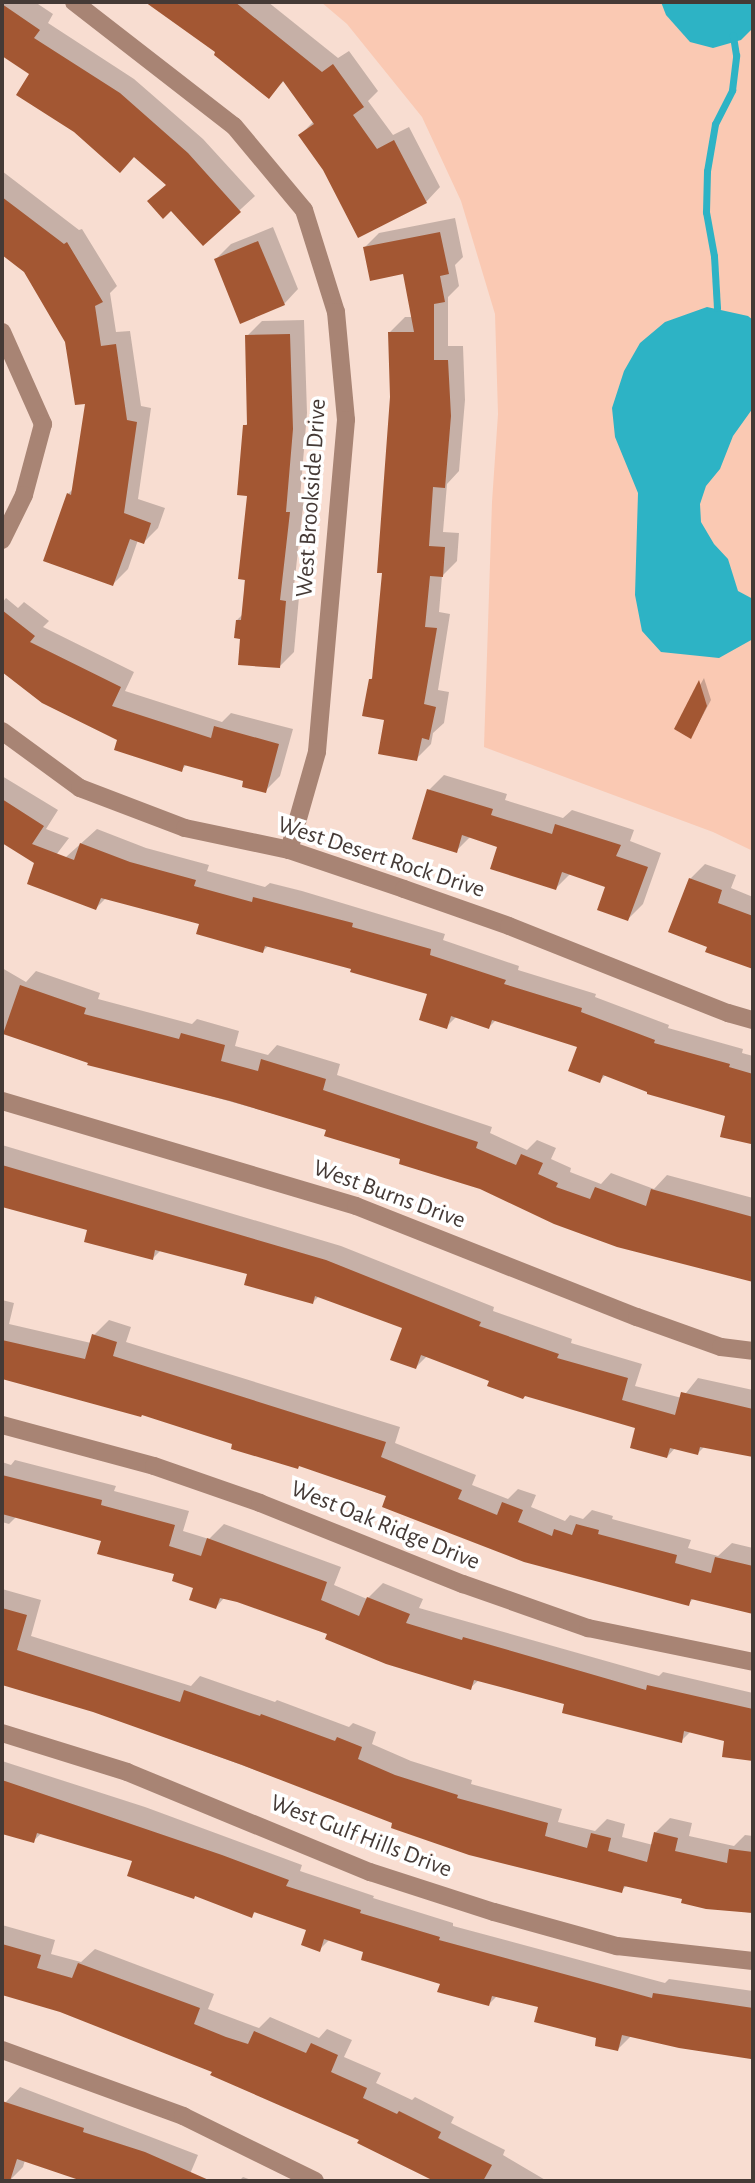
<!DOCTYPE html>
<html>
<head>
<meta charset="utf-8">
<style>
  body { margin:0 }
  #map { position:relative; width:755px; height:2183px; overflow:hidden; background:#f8ddd1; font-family:"Alegreya Sans",sans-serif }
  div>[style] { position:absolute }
  .green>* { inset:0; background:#fac9b3 }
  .water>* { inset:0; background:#2db3c5 }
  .shadow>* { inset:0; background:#0003 }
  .stream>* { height:7px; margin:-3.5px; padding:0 3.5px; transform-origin:3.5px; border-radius:3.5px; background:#2db3c5 }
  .building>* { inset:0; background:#a35733 }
  .minor>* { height:18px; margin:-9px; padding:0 9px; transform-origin:9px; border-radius:9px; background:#a88474 }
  span { translate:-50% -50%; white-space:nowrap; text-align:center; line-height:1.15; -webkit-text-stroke:7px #fff; paint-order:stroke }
  .street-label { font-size:24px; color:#453a36 }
  .frame { position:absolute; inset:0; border:4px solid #453a36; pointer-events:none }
</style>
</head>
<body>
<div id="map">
  <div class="green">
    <div style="clip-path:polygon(321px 2px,753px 2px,753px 851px,713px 832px,484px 747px,492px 502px,498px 414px,495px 314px,461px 201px,422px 117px,347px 24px)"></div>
  </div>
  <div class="water">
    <div style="clip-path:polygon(661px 2px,753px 2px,753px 28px,741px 40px,713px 48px,690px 42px,666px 15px)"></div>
    <div style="clip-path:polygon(707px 307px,748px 316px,753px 320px,753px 408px,733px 436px,720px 469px,706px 486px,700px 504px,701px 522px,714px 544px,728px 559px,738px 591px,753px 599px,753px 639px,719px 658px,661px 652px,642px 631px,635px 595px,638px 493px,615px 437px,612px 408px,624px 371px,640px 343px,665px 322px)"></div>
  </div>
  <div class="shadow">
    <div style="clip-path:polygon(2px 2px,35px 2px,53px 14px,48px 23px,134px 79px,203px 139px,255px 196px,203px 244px,168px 184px,31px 74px,2px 54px)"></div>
    <div style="clip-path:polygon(148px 2px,268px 2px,338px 58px,349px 51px,378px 91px,368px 101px,393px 135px,409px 127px,440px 187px,426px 202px,325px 169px,300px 135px,314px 121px,285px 80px,268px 96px,218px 52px)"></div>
    <div style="clip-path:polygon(2px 171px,79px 230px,82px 229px,117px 286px,110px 293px,116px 332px,130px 331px,141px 406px,151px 408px,138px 499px,165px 508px,158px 528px,144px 542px,138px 540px,128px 569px,113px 584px,68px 494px,74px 488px,87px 402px,67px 341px,25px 271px,2px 253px)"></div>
    <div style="clip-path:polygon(455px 218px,463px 257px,455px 265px,459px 286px,448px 297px,448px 346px,463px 346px,465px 400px,459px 471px,447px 484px,443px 532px,459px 533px,457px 561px,442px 576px,439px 612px,450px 614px,438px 690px,449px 692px,444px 723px,433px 733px,431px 744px,416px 759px,386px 719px,371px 679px,374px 676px,384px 571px,392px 397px,390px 332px,405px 317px,413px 317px,404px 272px,365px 247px,379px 233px)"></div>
    <div style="clip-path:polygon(273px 227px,298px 289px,284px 304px,216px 259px,231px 244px)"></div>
    <div style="clip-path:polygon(304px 320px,307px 413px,300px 498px,304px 498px,294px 586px,300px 586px,294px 652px,280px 666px,242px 637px,237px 620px,243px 614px,249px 494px,245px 426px,249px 422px,247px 336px,262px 321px)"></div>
    <div style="clip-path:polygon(6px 598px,18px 608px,24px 602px,49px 621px,43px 627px,134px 672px,125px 691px,222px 722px,231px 713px,293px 729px,280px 776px,265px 791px,245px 780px,187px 764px,181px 770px,42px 701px,2px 670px,2px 603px)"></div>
    <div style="clip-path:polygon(704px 678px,711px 700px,691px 737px,676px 728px)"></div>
    <div style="clip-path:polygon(444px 775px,507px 794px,505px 800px,563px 818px,572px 810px,634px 830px,630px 841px,661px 853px,643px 904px,628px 919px,608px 886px,571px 873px,556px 888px,499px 846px,471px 836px,456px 851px,429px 790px)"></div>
    <div style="clip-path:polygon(2px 776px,58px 810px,46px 829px,69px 838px,46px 868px,2px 841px)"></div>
    <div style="clip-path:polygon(97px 829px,146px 848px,209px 865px,207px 871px,265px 887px,270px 883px,302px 891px,445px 934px,443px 940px,519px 966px,518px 970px,596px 994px,595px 997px,669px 1025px,668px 1028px,743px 1049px,742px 1053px,753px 1056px,753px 1139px,750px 1143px,728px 1115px,607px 1074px,599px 1081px,579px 1046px,496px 1020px,489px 1027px,457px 1016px,446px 1027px,429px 993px,353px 967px,269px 945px,263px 951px,201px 923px,106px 898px,96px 908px,66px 857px)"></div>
    <div style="clip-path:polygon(705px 864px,736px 875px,731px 888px,753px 897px,753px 968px,707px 951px,709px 945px,690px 879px)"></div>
    <div style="clip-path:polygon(2px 968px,26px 982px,36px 971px,100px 993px,98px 999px,192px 1024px,197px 1019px,239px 1031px,235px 1046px,268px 1055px,277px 1045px,340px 1064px,337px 1075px,492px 1127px,490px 1133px,527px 1150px,537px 1140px,556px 1148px,551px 1159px,571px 1168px,570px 1172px,601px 1184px,611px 1173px,654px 1189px,667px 1175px,753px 1198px,753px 1280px,617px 1246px,481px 1188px,328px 1129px,90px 1062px,2px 1032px)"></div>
    <div style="clip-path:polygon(2px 1145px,341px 1246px,494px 1307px,493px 1311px,572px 1339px,571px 1343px,642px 1364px,635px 1386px,682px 1398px,698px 1378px,753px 1390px,753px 1455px,705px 1446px,698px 1453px,676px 1447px,667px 1457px,638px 1427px,491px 1380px,427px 1356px,416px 1367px,404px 1327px,319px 1296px,313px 1302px,249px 1273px,161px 1250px,152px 1259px,90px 1229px,2px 1205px)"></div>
    <div style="clip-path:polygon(2px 1300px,14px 1303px,9px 1324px,91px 1343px,94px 1335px,109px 1320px,131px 1327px,126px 1342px,400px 1427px,395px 1443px,476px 1475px,472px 1485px,508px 1499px,518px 1489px,536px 1495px,531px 1507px,565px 1521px,570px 1515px,583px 1519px,592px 1510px,613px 1516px,612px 1519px,691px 1540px,688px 1548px,718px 1556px,732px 1543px,753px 1548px,753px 1612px,694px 1598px,688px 1604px,235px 1442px,143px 1413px,140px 1415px,2px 1377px)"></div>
    <div style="clip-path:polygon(15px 1460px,116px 1486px,114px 1491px,189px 1511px,183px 1531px,209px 1539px,224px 1524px,341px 1567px,334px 1585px,367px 1599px,383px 1583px,423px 1599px,419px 1608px,659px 1676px,663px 1672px,753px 1693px,753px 1760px,724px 1755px,726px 1739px,691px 1731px,681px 1741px,566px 1703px,479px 1680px,470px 1688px,329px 1633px,225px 1597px,216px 1607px,176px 1573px,103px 1539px,17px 1516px,9px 1524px,2px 1522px,2px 1462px,11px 1465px)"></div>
    <div style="clip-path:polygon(2px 1589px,41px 1600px,31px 1636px,191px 1686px,200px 1676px,275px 1702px,277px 1700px,349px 1727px,353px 1723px,376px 1732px,372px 1744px,411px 1761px,472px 1780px,471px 1784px,562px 1809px,558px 1822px,595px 1831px,607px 1819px,625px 1824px,622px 1837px,653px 1845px,655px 1833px,670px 1818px,692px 1823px,689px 1836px,734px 1846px,745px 1835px,753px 1836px,753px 1913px,706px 1907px,684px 1898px,627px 1885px,621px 1891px,395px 1821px,94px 1711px,2px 1683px)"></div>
    <div style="clip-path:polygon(2px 1761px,145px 1807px,302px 1865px,300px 1871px,374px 1896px,373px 1898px,453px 1923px,453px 1926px,665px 1983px,669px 1979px,753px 1991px,753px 2054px,750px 2057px,632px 2035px,618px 2049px,540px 2005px,498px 1995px,489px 2004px,365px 1951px,330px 1939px,319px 1950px,308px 1928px,256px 1911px,251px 1916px,196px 1895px,194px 1897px,135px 1860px,42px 1833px,33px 1841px,2px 1832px)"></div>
    <div style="clip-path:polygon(2px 1925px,55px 1940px,51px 1954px,81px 1962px,95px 1949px,214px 1994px,208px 2009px,259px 2028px,270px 2017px,319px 2038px,327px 2029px,352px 2040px,344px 2057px,381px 2073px,376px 2083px,412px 2100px,415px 2097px,454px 2117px,451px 2123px,505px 2150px,503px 2155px,547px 2181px,436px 2181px,359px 2143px,361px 2139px,214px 2071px,60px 2011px,2px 1993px)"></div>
    <div style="clip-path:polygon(20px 2087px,198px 2155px,187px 2181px,88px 2181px,25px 2160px,23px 2167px,9px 2181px,2px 2180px,2px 2115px,6px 2102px)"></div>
    <div style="clip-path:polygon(243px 2177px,254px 2181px,239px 2181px)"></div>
  </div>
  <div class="stream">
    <div style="left:717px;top:308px;width:52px;rotate:-93.3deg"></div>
    <div style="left:714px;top:256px;width:45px;rotate:-100.3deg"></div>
    <div style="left:706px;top:212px;width:41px;rotate:-88.6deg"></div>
    <div style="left:707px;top:171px;width:48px;rotate:-80.3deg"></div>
    <div style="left:715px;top:124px;width:38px;rotate:-63deg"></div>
    <div style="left:732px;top:90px;width:35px;rotate:-83deg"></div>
    <div style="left:736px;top:55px;width:20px;rotate:-99deg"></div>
  </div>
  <div class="building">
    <div style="clip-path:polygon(145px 2px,235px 2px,322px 72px,333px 64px,364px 107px,353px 115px,377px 149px,394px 140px,427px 203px,358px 238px,323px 170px,298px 135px,314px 124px,283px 81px,269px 99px,214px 55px,215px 52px)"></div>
    <div style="clip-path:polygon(2px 4px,40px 30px,34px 38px,120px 93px,188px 153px,241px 212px,203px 246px,171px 211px,163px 219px,147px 201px,166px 185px,134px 157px,120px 173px,74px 132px,16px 95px,29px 74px,2px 56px)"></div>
    <div style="clip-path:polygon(2px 197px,64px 244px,67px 242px,103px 302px,95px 306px,101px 346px,116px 344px,127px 420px,137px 422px,124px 513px,151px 523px,144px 544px,130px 539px,113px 586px,43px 561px,67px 493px,71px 495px,85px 404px,75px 405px,65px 342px,24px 272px,2px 255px)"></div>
    <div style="clip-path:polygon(440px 232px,449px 274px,440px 276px,445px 302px,434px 304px,434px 360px,448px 360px,451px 416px,445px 488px,433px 487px,429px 546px,445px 547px,443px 577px,430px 576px,425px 627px,437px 628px,424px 704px,436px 707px,429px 740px,422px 738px,417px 761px,378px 754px,384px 720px,362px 716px,369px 679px,372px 679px,382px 573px,377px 573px,390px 397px,388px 332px,414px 332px,403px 274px,370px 281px,363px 247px)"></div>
    <div style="clip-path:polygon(258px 241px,285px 305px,240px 324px,214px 259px)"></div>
    <div style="clip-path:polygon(290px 334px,293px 429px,286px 512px,290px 512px,280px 600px,286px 601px,280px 668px,238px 665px,240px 639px,234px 638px,236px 620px,241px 620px,245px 580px,238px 579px,247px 496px,237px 495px,243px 425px,247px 425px,245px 335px)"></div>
    <div style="clip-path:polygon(2px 610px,35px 636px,30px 642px,121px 687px,112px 706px,211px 738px,214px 726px,279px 744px,266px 793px,242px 787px,243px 781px,184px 765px,182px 772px,114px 750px,117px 740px,42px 703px,2px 672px)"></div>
    <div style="clip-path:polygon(699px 680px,707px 706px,691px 739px,674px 729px)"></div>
    <div style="clip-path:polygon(427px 789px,493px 809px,491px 815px,552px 834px,555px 824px,621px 845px,616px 856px,648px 867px,628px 921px,597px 910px,605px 887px,562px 872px,556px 890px,490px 869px,497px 847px,462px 835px,457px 853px,412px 839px)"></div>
    <div style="clip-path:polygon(2px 799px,44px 826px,32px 844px,74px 860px,80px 843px,130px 862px,196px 880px,194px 886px,252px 902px,253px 897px,353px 923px,352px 927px,431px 949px,430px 955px,506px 980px,504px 984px,582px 1008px,581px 1012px,655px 1040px,654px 1043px,730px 1064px,729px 1067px,753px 1074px,751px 1144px,720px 1137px,725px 1116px,647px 1094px,647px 1092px,603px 1075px,600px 1083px,568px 1071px,577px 1047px,492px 1020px,489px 1029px,451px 1016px,447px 1029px,419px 1020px,427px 994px,350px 972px,351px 969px,265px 946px,263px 953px,196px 934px,199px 924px,101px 898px,96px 910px,27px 884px,34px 863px,2px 843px)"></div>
    <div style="clip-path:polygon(689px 878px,722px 890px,718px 903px,753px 916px,753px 969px,705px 952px,707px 947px,668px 932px)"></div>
    <div style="clip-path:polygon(20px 985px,86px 1008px,84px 1014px,179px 1039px,181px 1033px,225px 1045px,221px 1061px,258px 1071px,261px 1059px,326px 1079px,323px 1090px,478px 1142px,476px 1148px,516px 1165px,521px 1154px,543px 1163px,538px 1174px,558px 1183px,556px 1187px,590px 1199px,595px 1187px,646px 1206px,651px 1189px,753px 1217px,753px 1282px,617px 1247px,554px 1224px,480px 1189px,399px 1164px,400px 1159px,324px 1136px,326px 1130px,230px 1101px,87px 1065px,88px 1063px,3px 1034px)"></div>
    <div style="clip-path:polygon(2px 1165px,326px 1260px,481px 1322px,479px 1326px,559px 1354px,557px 1358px,628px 1378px,622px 1400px,675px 1415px,681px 1392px,753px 1409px,753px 1457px,700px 1447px,698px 1455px,670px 1448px,667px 1458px,630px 1448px,635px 1428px,525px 1396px,523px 1399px,487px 1386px,489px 1381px,421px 1355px,416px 1369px,390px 1360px,402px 1328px,315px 1296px,313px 1304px,244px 1285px,247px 1274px,155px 1250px,153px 1260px,84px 1242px,87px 1230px,2px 1207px)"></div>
    <div style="clip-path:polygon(92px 1334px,117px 1342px,113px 1356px,386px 1442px,381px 1457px,462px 1490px,458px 1499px,497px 1515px,502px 1502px,523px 1510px,518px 1522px,552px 1536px,554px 1529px,572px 1535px,576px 1524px,599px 1530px,598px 1534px,677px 1555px,675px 1563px,711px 1573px,715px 1557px,753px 1566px,753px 1614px,691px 1599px,689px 1606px,524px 1562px,382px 1507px,386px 1496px,299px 1466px,298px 1469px,231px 1449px,232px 1444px,142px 1415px,141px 1417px,2px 1379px,2px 1340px,85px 1359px)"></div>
    <div style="clip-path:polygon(2px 1475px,102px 1500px,101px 1505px,175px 1525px,169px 1546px,201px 1556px,207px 1538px,327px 1582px,321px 1600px,359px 1616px,367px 1597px,410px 1614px,406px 1623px,462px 1640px,463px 1637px,646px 1690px,647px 1685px,753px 1709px,753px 1761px,722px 1757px,724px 1741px,684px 1731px,682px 1743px,562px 1713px,564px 1704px,474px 1680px,471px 1690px,386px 1664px,325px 1639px,327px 1634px,237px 1602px,220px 1598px,216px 1609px,189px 1600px,193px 1588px,172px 1581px,174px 1574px,97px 1554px,101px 1541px,2px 1514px)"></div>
    <div style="clip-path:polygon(2px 1608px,27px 1615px,17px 1650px,180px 1702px,184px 1690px,260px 1716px,261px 1714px,335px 1741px,337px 1737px,362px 1747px,358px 1759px,395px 1775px,458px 1795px,457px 1798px,548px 1823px,545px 1836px,587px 1848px,591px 1833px,611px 1838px,608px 1851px,647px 1862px,654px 1832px,678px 1838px,675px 1851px,727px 1863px,729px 1849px,753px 1852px,753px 1913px,706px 1909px,681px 1903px,682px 1899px,624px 1886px,622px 1893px,469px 1855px,391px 1828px,392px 1823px,242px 1765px,93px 1712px,2px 1685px)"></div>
    <div style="clip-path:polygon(2px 1780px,222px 1855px,289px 1880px,286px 1886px,361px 1910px,360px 1913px,440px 1937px,439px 1940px,652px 1998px,653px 1993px,753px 2008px,751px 2059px,679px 2048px,622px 2035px,618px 2051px,595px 2046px,596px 2038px,534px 2022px,538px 2007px,492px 1996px,489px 2006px,437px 1992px,440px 1984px,361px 1960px,363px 1952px,324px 1939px,320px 1952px,301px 1945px,306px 1930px,254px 1912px,252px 1918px,195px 1896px,194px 1899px,127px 1876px,132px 1861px,37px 1833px,34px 1843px,2px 1834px)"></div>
    <div style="clip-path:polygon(2px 1944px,41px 1955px,37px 1968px,72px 1978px,78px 1963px,200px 2008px,194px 2024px,226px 2037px,248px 2044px,254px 2031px,306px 2053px,311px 2043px,338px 2055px,331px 2072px,367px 2088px,363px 2098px,397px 2114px,399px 2111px,441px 2132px,438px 2138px,492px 2165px,483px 2181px,434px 2181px,357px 2143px,359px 2140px,210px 2075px,212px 2072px,60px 2012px,2px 1995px)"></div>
    <div style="clip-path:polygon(2px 2101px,84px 2128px,83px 2132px,145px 2152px,211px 2181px,82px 2181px,17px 2159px,10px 2181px,2px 2181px)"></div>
  </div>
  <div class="minor">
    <div style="left:74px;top:2px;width:202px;rotate:37.8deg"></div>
    <div style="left:234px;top:126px;width:109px;rotate:50.2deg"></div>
    <div style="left:304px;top:210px;width:107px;rotate:72.6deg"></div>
    <div style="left:336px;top:312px;width:108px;rotate:84.7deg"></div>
    <div style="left:346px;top:420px;width:333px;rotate:95deg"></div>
    <div style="left:317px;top:752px;width:102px;rotate:105.9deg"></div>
    <div style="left:2px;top:332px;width:101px;rotate:66deg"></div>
    <div style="left:43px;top:424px;width:73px;rotate:105deg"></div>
    <div style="left:24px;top:495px;width:50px;rotate:116.1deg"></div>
    <div style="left:2px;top:731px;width:97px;rotate:36.2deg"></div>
    <div style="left:80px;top:788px;width:112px;rotate:20.9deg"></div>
    <div style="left:185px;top:828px;width:106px;rotate:11.9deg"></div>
    <div style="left:289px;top:850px;width:121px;rotate:18.7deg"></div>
    <div style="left:404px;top:889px;width:111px;rotate:19.4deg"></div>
    <div style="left:509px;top:926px;width:236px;rotate:21.7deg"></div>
    <div style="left:728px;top:1013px;width:26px;rotate:16deg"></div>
    <div style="left:2px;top:1101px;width:369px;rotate:16.5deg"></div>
    <div style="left:356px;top:1206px;width:302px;rotate:21.6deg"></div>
    <div style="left:637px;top:1317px;width:89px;rotate:19.7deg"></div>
    <div style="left:721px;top:1347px;width:32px;rotate:7deg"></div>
    <div style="left:2px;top:1425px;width:157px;rotate:15.1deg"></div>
    <div style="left:154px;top:1466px;width:112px;rotate:19.2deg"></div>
    <div style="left:260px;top:1503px;width:219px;rotate:21.8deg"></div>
    <div style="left:463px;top:1584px;width:133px;rotate:19.4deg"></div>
    <div style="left:588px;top:1628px;width:168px;rotate:11.6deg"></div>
    <div style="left:2px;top:1733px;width:131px;rotate:17.3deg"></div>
    <div style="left:127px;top:1772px;width:263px;rotate:22.4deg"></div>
    <div style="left:370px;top:1872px;width:130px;rotate:17.9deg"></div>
    <div style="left:494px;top:1912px;width:128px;rotate:15.5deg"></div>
    <div style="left:617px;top:1946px;width:137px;rotate:6.3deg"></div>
    <div style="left:2px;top:2050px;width:193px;rotate:20deg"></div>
    <div style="left:183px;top:2116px;width:147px;rotate:26.2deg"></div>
  </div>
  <div class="street-label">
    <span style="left:312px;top:498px;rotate:-86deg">West Brookside Drive</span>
    <span style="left:381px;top:858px;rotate:18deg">West Desert Rock Drive</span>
    <span style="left:389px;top:1195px;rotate:20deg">West Burns Drive</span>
    <span style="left:385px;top:1526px;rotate:22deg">West Oak Ridge Drive</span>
    <span style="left:361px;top:1837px;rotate:21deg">West Gulf Hills Drive</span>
  </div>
  <div class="frame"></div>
</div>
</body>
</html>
